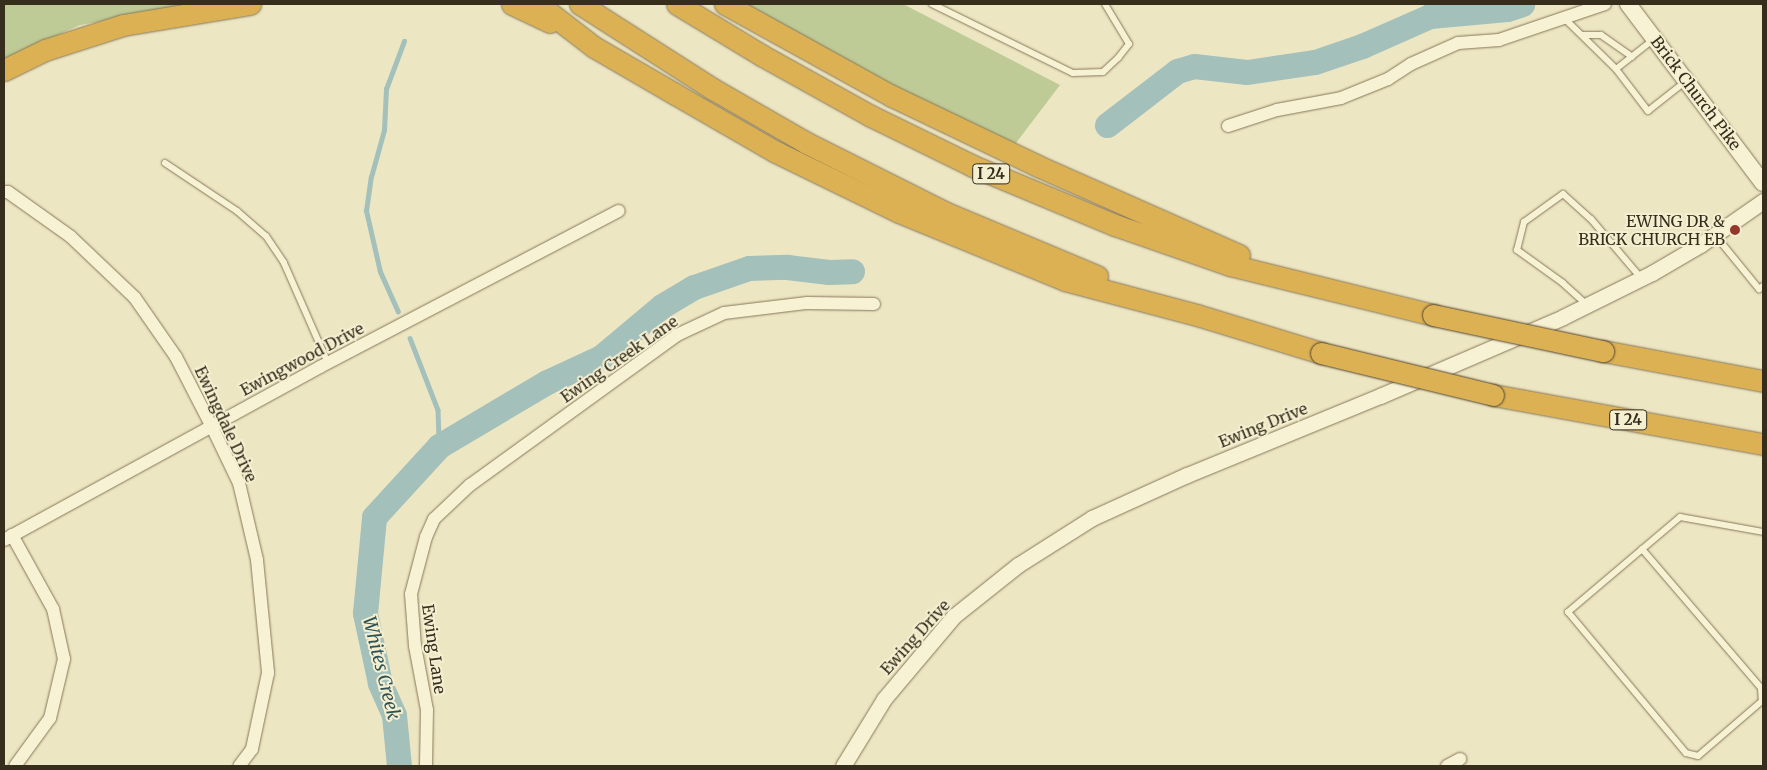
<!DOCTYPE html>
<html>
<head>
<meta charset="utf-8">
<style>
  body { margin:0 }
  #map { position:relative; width:1767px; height:770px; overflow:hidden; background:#ede6c2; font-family:Merriweather,serif }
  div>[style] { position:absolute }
  .green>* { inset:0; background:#becb96 }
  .stream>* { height:4.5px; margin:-2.25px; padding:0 2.25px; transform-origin:2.25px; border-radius:2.25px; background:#a4c0bb }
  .river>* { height:25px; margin:-12.5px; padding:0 12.5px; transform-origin:12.5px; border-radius:12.5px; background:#a4c0bb }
  .roads { filter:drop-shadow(0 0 1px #867759) drop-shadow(0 0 1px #867759) }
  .service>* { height:6px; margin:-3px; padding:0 3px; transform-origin:3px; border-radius:3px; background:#f8f2d5 }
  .minor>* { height:12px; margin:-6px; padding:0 6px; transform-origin:6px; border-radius:6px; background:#f8f2d5 }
  .tertiary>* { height:15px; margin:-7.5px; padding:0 7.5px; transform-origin:7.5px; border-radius:7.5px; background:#f8f2d5 }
  .secondary>* { height:16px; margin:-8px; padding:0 8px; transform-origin:8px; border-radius:8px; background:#f8f2d5 }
  .motorway>* { height:21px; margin:-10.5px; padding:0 10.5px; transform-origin:10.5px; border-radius:10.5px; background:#dbb154 }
  .bridges { filter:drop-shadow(0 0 1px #54452e) drop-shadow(0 0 1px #54452e) }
  .motorway-bridge>* { height:21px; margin:-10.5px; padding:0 10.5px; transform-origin:10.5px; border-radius:10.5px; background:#dbb154 }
  .dots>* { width:14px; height:14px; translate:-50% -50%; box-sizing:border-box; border:2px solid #f5efd1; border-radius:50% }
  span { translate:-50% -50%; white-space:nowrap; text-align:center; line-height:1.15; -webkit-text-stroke:4px #f5efd1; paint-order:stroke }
  .shield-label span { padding:1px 4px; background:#f5efd1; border:1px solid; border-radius:4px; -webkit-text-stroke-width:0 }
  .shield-label { font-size:15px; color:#362d1d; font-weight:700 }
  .street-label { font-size:16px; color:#362d1d }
  .poi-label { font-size:16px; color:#362d1d }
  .right { translate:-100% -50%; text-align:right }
  .water-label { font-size:18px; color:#2d5356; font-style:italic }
  .frame { position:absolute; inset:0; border:5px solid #362d1d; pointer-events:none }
</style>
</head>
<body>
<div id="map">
  <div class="green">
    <div style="clip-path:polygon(4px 4px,201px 4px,80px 25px,4px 59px)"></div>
    <div style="clip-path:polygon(745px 4px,903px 4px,1060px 85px,1013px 147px,934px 110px)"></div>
  </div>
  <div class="stream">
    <div style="left:398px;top:312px;width:44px;rotate:-114.2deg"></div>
    <div style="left:380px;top:272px;width:63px;rotate:-102.9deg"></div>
    <div style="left:366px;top:211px;width:34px;rotate:-82deg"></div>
    <div style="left:371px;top:177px;width:49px;rotate:-74.5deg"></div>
    <div style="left:384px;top:130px;width:41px;rotate:-87.2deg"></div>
    <div style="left:386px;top:89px;width:51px;rotate:-69.4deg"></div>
    <div style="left:410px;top:338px;width:77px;rotate:68.7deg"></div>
    <div style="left:438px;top:410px;width:36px;rotate:88deg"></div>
  </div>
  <div class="river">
    <div style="left:1107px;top:125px;width:88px;rotate:-37.6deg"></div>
    <div style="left:1177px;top:71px;width:18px;rotate:-16deg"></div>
    <div style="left:1194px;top:66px;width:53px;rotate:6.5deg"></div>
    <div style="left:1247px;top:72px;width:69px;rotate:-8.4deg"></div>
    <div style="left:1315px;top:62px;width:50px;rotate:-18.8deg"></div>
    <div style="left:1362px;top:46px;width:74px;rotate:-23.8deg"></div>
    <div style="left:1430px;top:16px;width:77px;rotate:-5.2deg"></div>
    <div style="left:1507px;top:9px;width:16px;rotate:-18deg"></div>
    <div style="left:399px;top:766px;width:51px;rotate:-95.6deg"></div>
    <div style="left:394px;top:715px;width:35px;rotate:-114deg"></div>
    <div style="left:380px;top:683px;width:72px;rotate:-102.1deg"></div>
    <div style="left:365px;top:613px;width:96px;rotate:-84.6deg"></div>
    <div style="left:374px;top:517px;width:96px;rotate:-47.5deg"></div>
    <div style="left:439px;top:446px;width:126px;rotate:-30.7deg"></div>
    <div style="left:547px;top:382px;width:60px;rotate:-24.8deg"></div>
    <div style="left:601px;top:357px;width:80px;rotate:-39.9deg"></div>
    <div style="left:662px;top:306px;width:37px;rotate:-31deg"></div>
    <div style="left:694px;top:287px;width:58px;rotate:-19.1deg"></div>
    <div style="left:749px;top:268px;width:38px;rotate:-2deg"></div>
    <div style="left:787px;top:267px;width:42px;rotate:6.8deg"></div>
    <div style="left:829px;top:272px;width:23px;rotate:-2deg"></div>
  </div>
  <div class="roads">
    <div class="service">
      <div style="left:932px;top:4px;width:157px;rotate:26.1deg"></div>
      <div style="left:1073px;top:73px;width:30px;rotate:-2deg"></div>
      <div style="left:1103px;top:72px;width:21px;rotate:-43deg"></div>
      <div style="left:1118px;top:58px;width:18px;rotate:-52deg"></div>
      <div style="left:1129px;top:44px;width:47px;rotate:-121deg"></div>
      <div style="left:1564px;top:18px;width:73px;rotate:44.4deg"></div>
      <div style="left:1616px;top:69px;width:53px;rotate:52.7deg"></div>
      <div style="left:1648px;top:111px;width:48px;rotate:-38.3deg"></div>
      <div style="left:1582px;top:35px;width:19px"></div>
      <div style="left:1601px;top:35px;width:38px;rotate:35deg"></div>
      <div style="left:1616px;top:69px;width:48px;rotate:-38.3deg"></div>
      <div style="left:165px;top:163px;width:87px;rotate:33.7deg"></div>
      <div style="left:237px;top:211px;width:38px;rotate:41deg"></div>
      <div style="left:266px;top:236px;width:32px;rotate:56deg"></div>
      <div style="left:284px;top:263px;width:109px;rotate:66.3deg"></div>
      <div style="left:1715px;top:235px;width:70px;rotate:50.8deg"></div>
      <div style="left:1759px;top:289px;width:5px;rotate:-37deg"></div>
      <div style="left:1586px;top:304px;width:31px;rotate:-138deg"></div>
      <div style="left:1563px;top:283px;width:57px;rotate:-144.3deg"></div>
      <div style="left:1517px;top:250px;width:29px;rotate:-76deg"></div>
      <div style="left:1524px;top:222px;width:48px;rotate:-35.7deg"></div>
      <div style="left:1563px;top:194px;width:38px;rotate:42deg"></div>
      <div style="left:1591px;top:219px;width:77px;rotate:49.7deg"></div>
      <div style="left:1642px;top:549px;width:183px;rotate:49.4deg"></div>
      <div style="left:1761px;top:688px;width:13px;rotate:86deg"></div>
      <div style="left:1762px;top:701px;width:84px;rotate:139.3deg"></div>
      <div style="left:1698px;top:756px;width:12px;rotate:-166deg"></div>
      <div style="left:1686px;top:753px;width:184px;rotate:-129.9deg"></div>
      <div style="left:1568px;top:612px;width:147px;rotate:-40.3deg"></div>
      <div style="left:1680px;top:517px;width:84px;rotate:10.2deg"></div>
    </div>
    <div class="minor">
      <div style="left:1228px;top:126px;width:52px;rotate:-18.1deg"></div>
      <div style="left:1277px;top:110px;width:65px;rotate:-10.6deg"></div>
      <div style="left:1341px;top:98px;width:51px;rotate:-22deg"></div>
      <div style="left:1388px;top:79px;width:27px;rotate:-33deg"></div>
      <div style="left:1411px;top:64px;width:51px;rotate:-24.1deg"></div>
      <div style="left:1458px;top:43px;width:41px;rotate:-4.2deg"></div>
      <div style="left:1499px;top:40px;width:112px;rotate:-18.8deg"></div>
      <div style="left:4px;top:192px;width:4px"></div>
      <div style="left:8px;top:192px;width:77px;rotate:35.5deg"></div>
      <div style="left:71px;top:237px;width:88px;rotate:43.6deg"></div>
      <div style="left:135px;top:298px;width:72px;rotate:55.2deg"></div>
      <div style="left:176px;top:357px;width:79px;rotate:62.8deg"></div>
      <div style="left:212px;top:427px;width:62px;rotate:64.3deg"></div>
      <div style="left:239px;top:483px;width:79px;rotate:76.8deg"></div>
      <div style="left:257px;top:560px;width:114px;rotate:84.4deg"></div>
      <div style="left:268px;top:673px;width:78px;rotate:101.9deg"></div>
      <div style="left:252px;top:749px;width:21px;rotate:127deg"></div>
      <div style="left:12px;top:535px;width:85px;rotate:61deg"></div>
      <div style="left:53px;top:609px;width:51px;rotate:77.6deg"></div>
      <div style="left:64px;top:659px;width:61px;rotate:103.3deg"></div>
      <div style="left:50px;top:718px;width:59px;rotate:126.1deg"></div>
      <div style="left:4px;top:540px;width:360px;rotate:-28.7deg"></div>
      <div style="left:320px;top:367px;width:337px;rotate:-27.6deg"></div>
      <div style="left:426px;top:766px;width:56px;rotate:-89deg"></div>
      <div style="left:427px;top:710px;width:65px;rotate:-100.6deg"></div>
      <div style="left:415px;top:646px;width:52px;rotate:-94.4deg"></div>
      <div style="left:411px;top:594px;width:59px;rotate:-75.3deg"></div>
      <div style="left:426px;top:537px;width:20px;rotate:-66deg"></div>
      <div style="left:434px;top:519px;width:50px;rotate:-43.4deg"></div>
      <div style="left:470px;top:485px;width:256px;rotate:-35.9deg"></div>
      <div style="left:677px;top:335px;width:52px;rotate:-25.1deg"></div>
      <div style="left:724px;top:313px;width:84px;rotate:-6.9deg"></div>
      <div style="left:807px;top:303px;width:67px;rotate:0.9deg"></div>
      <div style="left:1447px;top:766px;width:15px;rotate:-28deg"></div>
    </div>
    <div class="tertiary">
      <div style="left:843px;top:766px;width:79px;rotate:-58.5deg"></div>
      <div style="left:884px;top:699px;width:109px;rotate:-49.9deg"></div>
      <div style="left:954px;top:616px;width:82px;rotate:-38.6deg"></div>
      <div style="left:1018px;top:565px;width:88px;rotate:-32.4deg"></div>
      <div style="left:1092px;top:518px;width:104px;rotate:-24.4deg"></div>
      <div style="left:1187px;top:475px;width:209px;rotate:-22.3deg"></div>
      <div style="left:1380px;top:396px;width:199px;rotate:-23.3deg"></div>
      <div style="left:1563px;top:317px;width:99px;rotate:-26.3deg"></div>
      <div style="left:1652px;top:273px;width:56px;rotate:-30.3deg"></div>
      <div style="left:1700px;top:245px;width:77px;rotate:-34.9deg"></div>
    </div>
    <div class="secondary">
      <div style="left:1628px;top:4px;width:224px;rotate:53deg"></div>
    </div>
    <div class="motorway">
      <div style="left:512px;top:4px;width:42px;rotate:25.3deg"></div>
      <div style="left:538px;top:4px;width:71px;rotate:37.5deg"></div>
      <div style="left:594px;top:47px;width:94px;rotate:30.1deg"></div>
      <div style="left:675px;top:94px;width:116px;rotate:29.9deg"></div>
      <div style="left:776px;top:152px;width:137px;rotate:26deg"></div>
      <div style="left:899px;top:212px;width:179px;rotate:22.3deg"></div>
      <div style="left:1065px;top:280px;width:137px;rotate:14.9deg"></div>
      <div style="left:1197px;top:315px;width:130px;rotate:17deg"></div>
      <div style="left:580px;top:4px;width:158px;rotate:32.6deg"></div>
      <div style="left:713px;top:89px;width:108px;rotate:29.9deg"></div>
      <div style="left:807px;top:143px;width:153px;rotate:26.7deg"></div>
      <div style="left:944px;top:212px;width:166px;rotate:22.7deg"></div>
      <div style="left:677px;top:4px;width:100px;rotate:31.2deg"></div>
      <div style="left:763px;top:56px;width:124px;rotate:29.1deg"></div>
      <div style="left:871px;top:116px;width:114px;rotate:26.1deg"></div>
      <div style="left:973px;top:166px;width:154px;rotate:22.6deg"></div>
      <div style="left:1115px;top:225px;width:122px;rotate:19.2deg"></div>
      <div style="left:1230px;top:265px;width:209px;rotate:13.8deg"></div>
      <div style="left:725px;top:4px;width:191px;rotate:28.9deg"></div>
      <div style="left:892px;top:96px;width:162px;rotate:25.6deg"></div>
      <div style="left:1038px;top:166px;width:220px;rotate:23.9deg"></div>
      <div style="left:4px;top:70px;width:46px;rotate:-26deg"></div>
      <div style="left:45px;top:50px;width:82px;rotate:-17.8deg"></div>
      <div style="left:123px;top:25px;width:129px;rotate:-9.4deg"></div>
      <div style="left:1603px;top:351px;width:163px;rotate:10.6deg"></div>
      <div style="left:1493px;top:395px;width:274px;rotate:10.3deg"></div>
    </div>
  </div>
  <div class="bridges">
    <div class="motorway-bridge">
      <div style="left:1433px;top:315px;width:174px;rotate:12deg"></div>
      <div style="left:1321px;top:353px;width:177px;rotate:13.7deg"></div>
    </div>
  </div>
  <div class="dots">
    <div style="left:1735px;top:230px;background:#94382b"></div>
  </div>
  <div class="shield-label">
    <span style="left:991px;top:174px">I 24</span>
    <span style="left:1628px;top:420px">I 24</span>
  </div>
  <div class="street-label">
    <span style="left:1696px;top:93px;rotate:53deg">Brick Church Pike</span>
    <span style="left:302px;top:359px;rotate:-28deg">Ewingwood Drive</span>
    <span style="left:619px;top:359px;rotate:-35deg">Ewing Creek Lane</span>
    <span style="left:226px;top:424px;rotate:65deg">Ewingdale Drive</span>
    <span style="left:1263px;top:425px;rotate:-22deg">Ewing Drive</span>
    <span style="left:915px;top:637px;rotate:-48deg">Ewing Drive</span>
    <span style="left:434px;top:649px;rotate:82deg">Ewing Lane</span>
  </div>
  <div class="poi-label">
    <span class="right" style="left:1725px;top:230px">EWING DR &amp;<br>BRICK CHURCH EB</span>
  </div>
  <div class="water-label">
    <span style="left:381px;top:668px;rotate:76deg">Whites Creek</span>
  </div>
  <div class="frame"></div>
</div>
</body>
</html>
